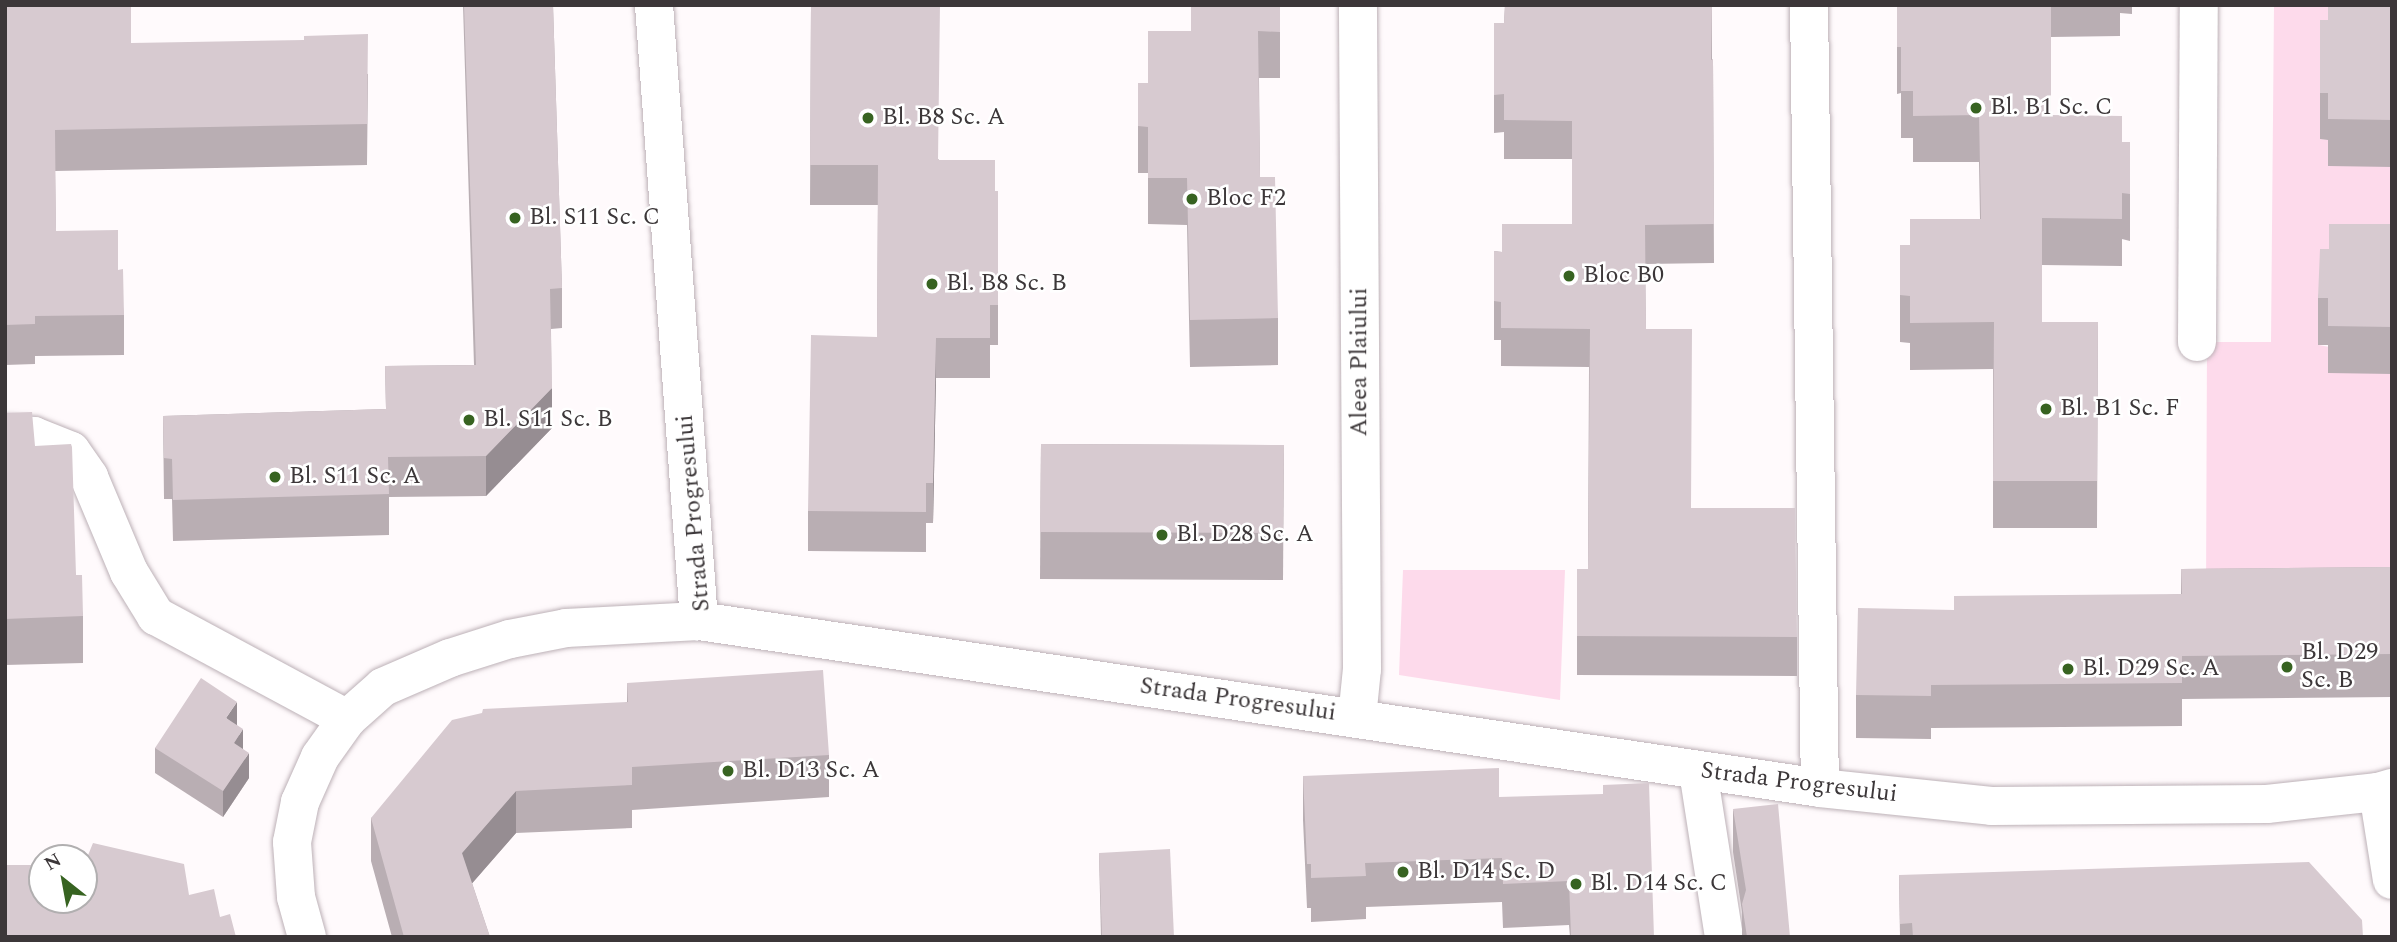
<!DOCTYPE html>
<html>
<head>
<meta charset="utf-8">
<style>
  body { margin:0 }
  #map { position:relative; width:2397px; height:942px; overflow:hidden; background:#fffafc; font-family:Spectral,serif }
  div>[style] { position:absolute }
  .green>* { inset:0; background:#fddaeb }
  .roads { filter:drop-shadow(0 0 2px #bdb1b7) drop-shadow(0 0 2px #bdb1b7) }
  .street>* { height:38px; margin:-19px; padding:0 19px; transform-origin:19px; border-radius:19px; background:#fff }
  .secondary>* { height:38px; margin:-19px; padding:0 19px; transform-origin:19px; border-radius:19px; background:#fff }
  .wall>* { inset:0; background:#b9aeb3 }
  .shaded-wall>* { inset:0; background:#968d92 }
  .building>* { inset:0; background:#d7cad0 }
  .dots>* { width:19px; height:19px; translate:-50% -50%; box-sizing:border-box; border:4px solid #fff; border-radius:50% }
  span { translate:-50% -50%; white-space:nowrap; text-align:center; line-height:1.15; -webkit-text-stroke:5px #fff; paint-order:stroke }
  .poi-label { font-size:24px; color:#3c3739 }
  .left { translate:0 -50%; text-align:left }
  .street-label { font-size:24px; color:#3c3739 }
  .frame { position:absolute; inset:0; border:7px solid #3c3739; pointer-events:none }
  .north { position:absolute; left:28px; top:844px; width:70px; height:70px; box-sizing:border-box; background:#fff; border:2px solid #b1afb0; border-radius:50%; rotate:329deg; font-size:19px; font-weight:700; line-height:28px; text-align:center; color:#3c3739 }
  .north::after { content:''; display:block; margin:auto; width:24px; height:32px; background:#376321; clip-path:polygon(50% 0,100% 100%,50% 72%,0 100%) }
</style>
</head>
<body>
<div id="map">
  <div class="green">
    <div style="clip-path:polygon(2274px 5px,2392px 5px,2320px 68px,2320px 139px,2392px 144px,2392px 285px,2319px 345px,2392px 359px,2392px 594px,2206px 594px,2207px 342px,2271px 342px)"></div>
    <div style="clip-path:polygon(1403px 570px,1565px 570px,1560px 700px,1399px 675px)"></div>
  </div>
  <div class="roads">
    <div class="street">
      <div style="left:654px;top:5px;width:618px;rotate:85.82deg"></div>
      <div style="left:1809px;top:5px;width:783px;rotate:89.2deg"></div>
      <div style="left:2197px;top:342px;width:337px;rotate:-89.7deg"></div>
      <div style="left:5px;top:434px;width:29px;rotate:4deg"></div>
      <div style="left:34px;top:436px;width:40px;rotate:22deg"></div>
      <div style="left:71px;top:451px;width:32px;rotate:55deg"></div>
      <div style="left:89px;top:477px;width:103px;rotate:67.2deg"></div>
      <div style="left:129px;top:572px;width:52px;rotate:58.5deg"></div>
      <div style="left:156px;top:616px;width:217px;rotate:28.3deg"></div>
      <div style="left:1357px;top:718px;width:49px;rotate:-84.2deg"></div>
      <div style="left:1362px;top:669px;width:664px;rotate:-90.35deg"></div>
      <div style="left:1698px;top:771px;width:168px;rotate:81.1deg"></div>
      <div style="left:2378px;top:792px;width:89px;rotate:81deg"></div>
    </div>
    <div class="secondary">
      <div style="left:307px;top:937px;width:41px;rotate:-105.4deg"></div>
      <div style="left:296px;top:897px;width:55px;rotate:-94.2deg"></div>
      <div style="left:292px;top:842px;width:41px;rotate:-78.7deg"></div>
      <div style="left:300px;top:802px;width:49px;rotate:-66deg"></div>
      <div style="left:320px;top:757px;width:47px;rotate:-54.6deg"></div>
      <div style="left:347px;top:719px;width:48px;rotate:-41.6deg"></div>
      <div style="left:383px;top:687px;width:73px;rotate:-23.4deg"></div>
      <div style="left:450px;top:658px;width:63px;rotate:-17.6deg"></div>
      <div style="left:510px;top:639px;width:57px;rotate:-11.1deg"></div>
      <div style="left:566px;top:628px;width:133px;rotate:-3deg"></div>
      <div style="left:699px;top:621px;width:1133px;rotate:8.47deg"></div>
      <div style="left:1820px;top:788px;width:172px;rotate:6deg"></div>
      <div style="left:1991px;top:806px;width:276px;rotate:-0.4deg"></div>
      <div style="left:2267px;top:804px;width:112px;rotate:-6.2deg"></div>
      <div style="left:2378px;top:792px;width:15px;rotate:-16deg"></div>
    </div>
  </div>
  <div class="wall">
    <div style="clip-path:polygon(5px 5px,131px 43px,368px 74px,367px 165px,55px 171px,56px 231px,118px 270px,124px 315px,124px 355px,35px 356px,35px 364px,5px 365px)"></div>
    <div style="clip-path:polygon(463px 5px,553px 5px,562px 288px,562px 328px,551px 329px,552px 428px,486px 496px,389px 497px,389px 535px,173px 541px,172px 499px,164px 499px,163px 416px,386px 409px,385px 366px,474px 365px)"></div>
    <div style="clip-path:polygon(811px 5px,939px 160px,995px 191px,998px 191px,998px 345px,990px 345px,990px 378px,936px 378px,933px 523px,926px 523px,926px 552px,808px 551px,808px 511px,877px 337px,878px 205px,810px 205px)"></div>
    <div style="clip-path:polygon(1280px 5px,1280px 78px,1259px 78px,1260px 177px,1278px 318px,1278px 365px,1190px 367px,1187px 225px,1148px 224px,1148px 173px,1138px 173px,1138px 83px,1148px 83px,1191px 31px)"></div>
    <div style="clip-path:polygon(1505px 5px,1712px 5px,1712px 60px,1713px 59px,1714px 263px,1645px 264px,1646px 329px,1691px 508px,1797px 637px,1797px 676px,1577px 675px,1577px 569px,1588px 569px,1589px 367px,1501px 366px,1501px 340px,1494px 340px,1494px 251px,1502px 252px,1572px 224px,1572px 159px,1504px 159px,1504px 132px,1494px 133px,1494px 95px,1504px 23px)"></div>
    <div style="clip-path:polygon(1897px 5px,2132px 5px,2132px 14px,2120px 13px,2120px 36px,2051px 37px,2051px 115px,2122px 142px,2130px 142px,2130px 241px,2122px 239px,2122px 266px,2042px 265px,2042px 322px,2098px 322px,2097px 528px,1993px 528px,1993px 369px,1910px 370px,1910px 343px,1900px 342px,1900px 245px,1910px 245px,1980px 219px,1979px 162px,1913px 162px,1913px 138px,1901px 138px,1901px 93px,1897px 94px)"></div>
    <div style="clip-path:polygon(2392px 5px,2392px 167px,2328px 166px,2328px 140px,2320px 139px,2320px 93px,2328px 20px)"></div>
    <div style="clip-path:polygon(2392px 224px,2392px 374px,2328px 373px,2328px 345px,2318px 345px,2318px 298px,2329px 249px)"></div>
    <div style="clip-path:polygon(5px 413px,35px 446px,76px 575px,83px 616px,83px 663px,5px 665px)"></div>
    <div style="clip-path:polygon(1041px 444px,1284px 445px,1283px 580px,1040px 579px)"></div>
    <div style="clip-path:polygon(2392px 567px,2392px 697px,2182px 699px,2182px 726px,1931px 728px,1931px 739px,1856px 738px,1856px 695px,1954px 610px,2181px 594px,2181px 569px)"></div>
    <div style="clip-path:polygon(627px 683px,829px 755px,829px 797px,632px 810px,632px 828px,516px 833px,472px 883px,490px 937px,392px 937px,371px 861px,371px 818px,627px 702px)"></div>
    <div style="clip-path:polygon(237px 725px,249px 778px,223px 817px,155px 773px,155px 748px)"></div>
    <div style="clip-path:polygon(1303px 776px,1499px 797px,1654px 937px,1570px 937px,1569px 925px,1503px 928px,1502px 902px,1366px 907px,1366px 919px,1311px 922px,1311px 908px,1307px 908px,1303px 820px)"></div>
    <div style="clip-path:polygon(1733px 809px,1790px 937px,1742px 937px,1742px 912px,1733px 852px)"></div>
    <div style="clip-path:polygon(1099px 853px,1174px 937px,1101px 937px)"></div>
    <div style="clip-path:polygon(1899px 875px,2363px 937px,1900px 937px)"></div>
  </div>
  <div class="shaded-wall">
    <div style="clip-path:polygon(936px 338px,936px 378px,933px 523px,933px 483px)"></div>
    <div style="clip-path:polygon(552px 388px,552px 428px,486px 496px,486px 456px)"></div>
    <div style="clip-path:polygon(237px 702px,237px 727px,226px 718px)"></div>
    <div style="clip-path:polygon(243px 729px,243px 754px,234px 743px)"></div>
    <div style="clip-path:polygon(249px 753px,249px 778px,223px 817px,223px 791px)"></div>
    <div style="clip-path:polygon(516px 791px,516px 833px,462px 895px,462px 853px)"></div>
  </div>
  <div class="building">
    <div style="clip-path:polygon(5px 5px,131px 5px,131px 43px,304px 40px,304px 36px,368px 34px,367px 124px,55px 130px,56px 231px,118px 230px,118px 270px,123px 269px,124px 315px,35px 316px,35px 324px,5px 325px)"></div>
    <div style="clip-path:polygon(464px 5px,553px 5px,562px 288px,550px 289px,552px 388px,486px 456px,388px 457px,389px 494px,173px 500px,172px 459px,164px 458px,163px 416px,386px 409px,385px 366px,476px 365px)"></div>
    <div style="clip-path:polygon(811px 5px,940px 5px,938px 160px,995px 160px,995px 191px,998px 191px,998px 305px,990px 305px,990px 338px,936px 338px,933px 483px,926px 483px,926px 512px,808px 511px,811px 335px,877px 337px,878px 165px,810px 165px)"></div>
    <div style="clip-path:polygon(1191px 5px,1280px 5px,1280px 32px,1258px 31px,1260px 177px,1275px 177px,1278px 318px,1190px 320px,1187px 178px,1148px 178px,1148px 127px,1138px 126px,1138px 83px,1148px 83px,1148px 31px,1191px 31px)"></div>
    <div style="clip-path:polygon(1505px 5px,1712px 5px,1711px 60px,1713px 59px,1714px 224px,1645px 225px,1646px 329px,1692px 329px,1691px 508px,1795px 508px,1797px 637px,1577px 636px,1577px 569px,1588px 569px,1590px 329px,1501px 328px,1501px 302px,1494px 301px,1494px 251px,1502px 252px,1502px 224px,1572px 224px,1572px 121px,1504px 120px,1504px 94px,1494px 95px,1494px 23px,1504px 23px)"></div>
    <div style="clip-path:polygon(1897px 5px,2051px 5px,2051px 115px,2122px 116px,2122px 142px,2130px 142px,2130px 194px,2122px 193px,2122px 219px,2042px 218px,2042px 322px,2098px 322px,2097px 481px,1993px 481px,1994px 322px,1910px 323px,1910px 296px,1900px 295px,1900px 245px,1910px 245px,1910px 219px,1981px 219px,1979px 115px,1913px 116px,1913px 91px,1901px 91px,1901px 47px,1897px 47px)"></div>
    <div style="clip-path:polygon(2328px 5px,2392px 5px,2392px 120px,2328px 119px,2328px 93px,2320px 93px,2320px 20px,2328px 20px)"></div>
    <div style="clip-path:polygon(2329px 224px,2392px 224px,2392px 327px,2328px 326px,2328px 298px,2318px 298px,2320px 249px,2329px 249px)"></div>
    <div style="clip-path:polygon(32px 412px,35px 446px,71px 444px,72px 447px,76px 575px,82px 575px,83px 616px,5px 619px,5px 413px)"></div>
    <div style="clip-path:polygon(1041px 444px,1284px 445px,1283px 533px,1040px 532px)"></div>
    <div style="clip-path:polygon(2392px 567px,2392px 654px,2182px 656px,2182px 683px,1931px 685px,1931px 696px,1856px 695px,1858px 608px,1954px 610px,1954px 596px,2182px 594px,2181px 569px)"></div>
    <div style="clip-path:polygon(823px 670px,829px 755px,632px 767px,632px 785px,516px 791px,462px 853px,490px 937px,404px 937px,371px 818px,452px 720px,482px 713px,483px 709px,628px 702px,627px 683px)"></div>
    <div style="clip-path:polygon(201px 678px,237px 702px,226px 718px,243px 729px,234px 743px,249px 753px,223px 791px,155px 748px)"></div>
    <div style="clip-path:polygon(1499px 768px,1499px 797px,1603px 794px,1603px 785px,1649px 783px,1654px 937px,1571px 937px,1569px 881px,1503px 884px,1502px 858px,1365px 863px,1366px 876px,1311px 878px,1311px 864px,1307px 864px,1303px 776px)"></div>
    <div style="clip-path:polygon(1778px 804px,1790px 937px,1747px 937px,1742px 904px,1746px 890px,1733px 809px)"></div>
    <div style="clip-path:polygon(93px 843px,184px 864px,189px 895px,214px 889px,220px 917px,230px 914px,236px 937px,5px 937px,5px 865px,42px 865px,42px 900px,84px 900px,84px 865px)"></div>
    <div style="clip-path:polygon(1170px 849px,1174px 937px,1102px 937px,1099px 853px)"></div>
    <div style="clip-path:polygon(2309px 862px,2362px 920px,2363px 937px,1913px 937px,1912px 923px,1900px 924px,1899px 875px)"></div>
  </div>
  <div class="dots">
    <div style="left:1976px;top:108px;background:#376321"></div>
    <div style="left:868px;top:118px;background:#376321"></div>
    <div style="left:1192px;top:199px;background:#376321"></div>
    <div style="left:515px;top:218px;background:#376321"></div>
    <div style="left:1569px;top:276px;background:#376321"></div>
    <div style="left:932px;top:284px;background:#376321"></div>
    <div style="left:2046px;top:409px;background:#376321"></div>
    <div style="left:469px;top:420px;background:#376321"></div>
    <div style="left:275px;top:477px;background:#376321"></div>
    <div style="left:1162px;top:535px;background:#376321"></div>
    <div style="left:2287px;top:667px;background:#376321"></div>
    <div style="left:2068px;top:669px;background:#376321"></div>
    <div style="left:728px;top:771px;background:#376321"></div>
    <div style="left:1403px;top:872px;background:#376321"></div>
    <div style="left:1576px;top:884px;background:#376321"></div>
  </div>
  <div class="poi-label">
    <span class="left" style="left:1990px;top:108px">Bl. B1 Sc. C</span>
    <span class="left" style="left:882px;top:118px">Bl. B8 Sc. A</span>
    <span class="left" style="left:1206px;top:199px">Bloc F2</span>
    <span class="left" style="left:529px;top:218px">Bl. S11 Sc. C</span>
    <span class="left" style="left:1583px;top:276px">Bloc B0</span>
    <span class="left" style="left:946px;top:284px">Bl. B8 Sc. B</span>
    <span class="left" style="left:2060px;top:409px">Bl. B1 Sc. F</span>
    <span class="left" style="left:483px;top:420px">Bl. S11 Sc. B</span>
    <span class="left" style="left:289px;top:477px">Bl. S11 Sc. A</span>
    <span class="left" style="left:1176px;top:535px">Bl. D28 Sc. A</span>
    <span class="left" style="left:2301px;top:667px">Bl. D29<br>Sc. B</span>
    <span class="left" style="left:2082px;top:669px">Bl. D29 Sc. A</span>
    <span class="left" style="left:742px;top:771px">Bl. D13 Sc. A</span>
    <span class="left" style="left:1417px;top:872px">Bl. D14 Sc. D</span>
    <span class="left" style="left:1590px;top:884px">Bl. D14 Sc. C</span>
  </div>
  <div class="street-label">
    <span style="left:1360px;top:362px;rotate:-90deg">Aleea Plaiului</span>
    <span style="left:694px;top:513px;rotate:-95deg">Strada Progresului</span>
    <span style="left:1238px;top:700px;rotate:8deg">Strada Progresului</span>
    <span style="left:1799px;top:783px;rotate:7deg">Strada Progresului</span>
  </div>
  <div class="frame"></div>
  <div class="north">N</div>
</div>
</body>
</html>
